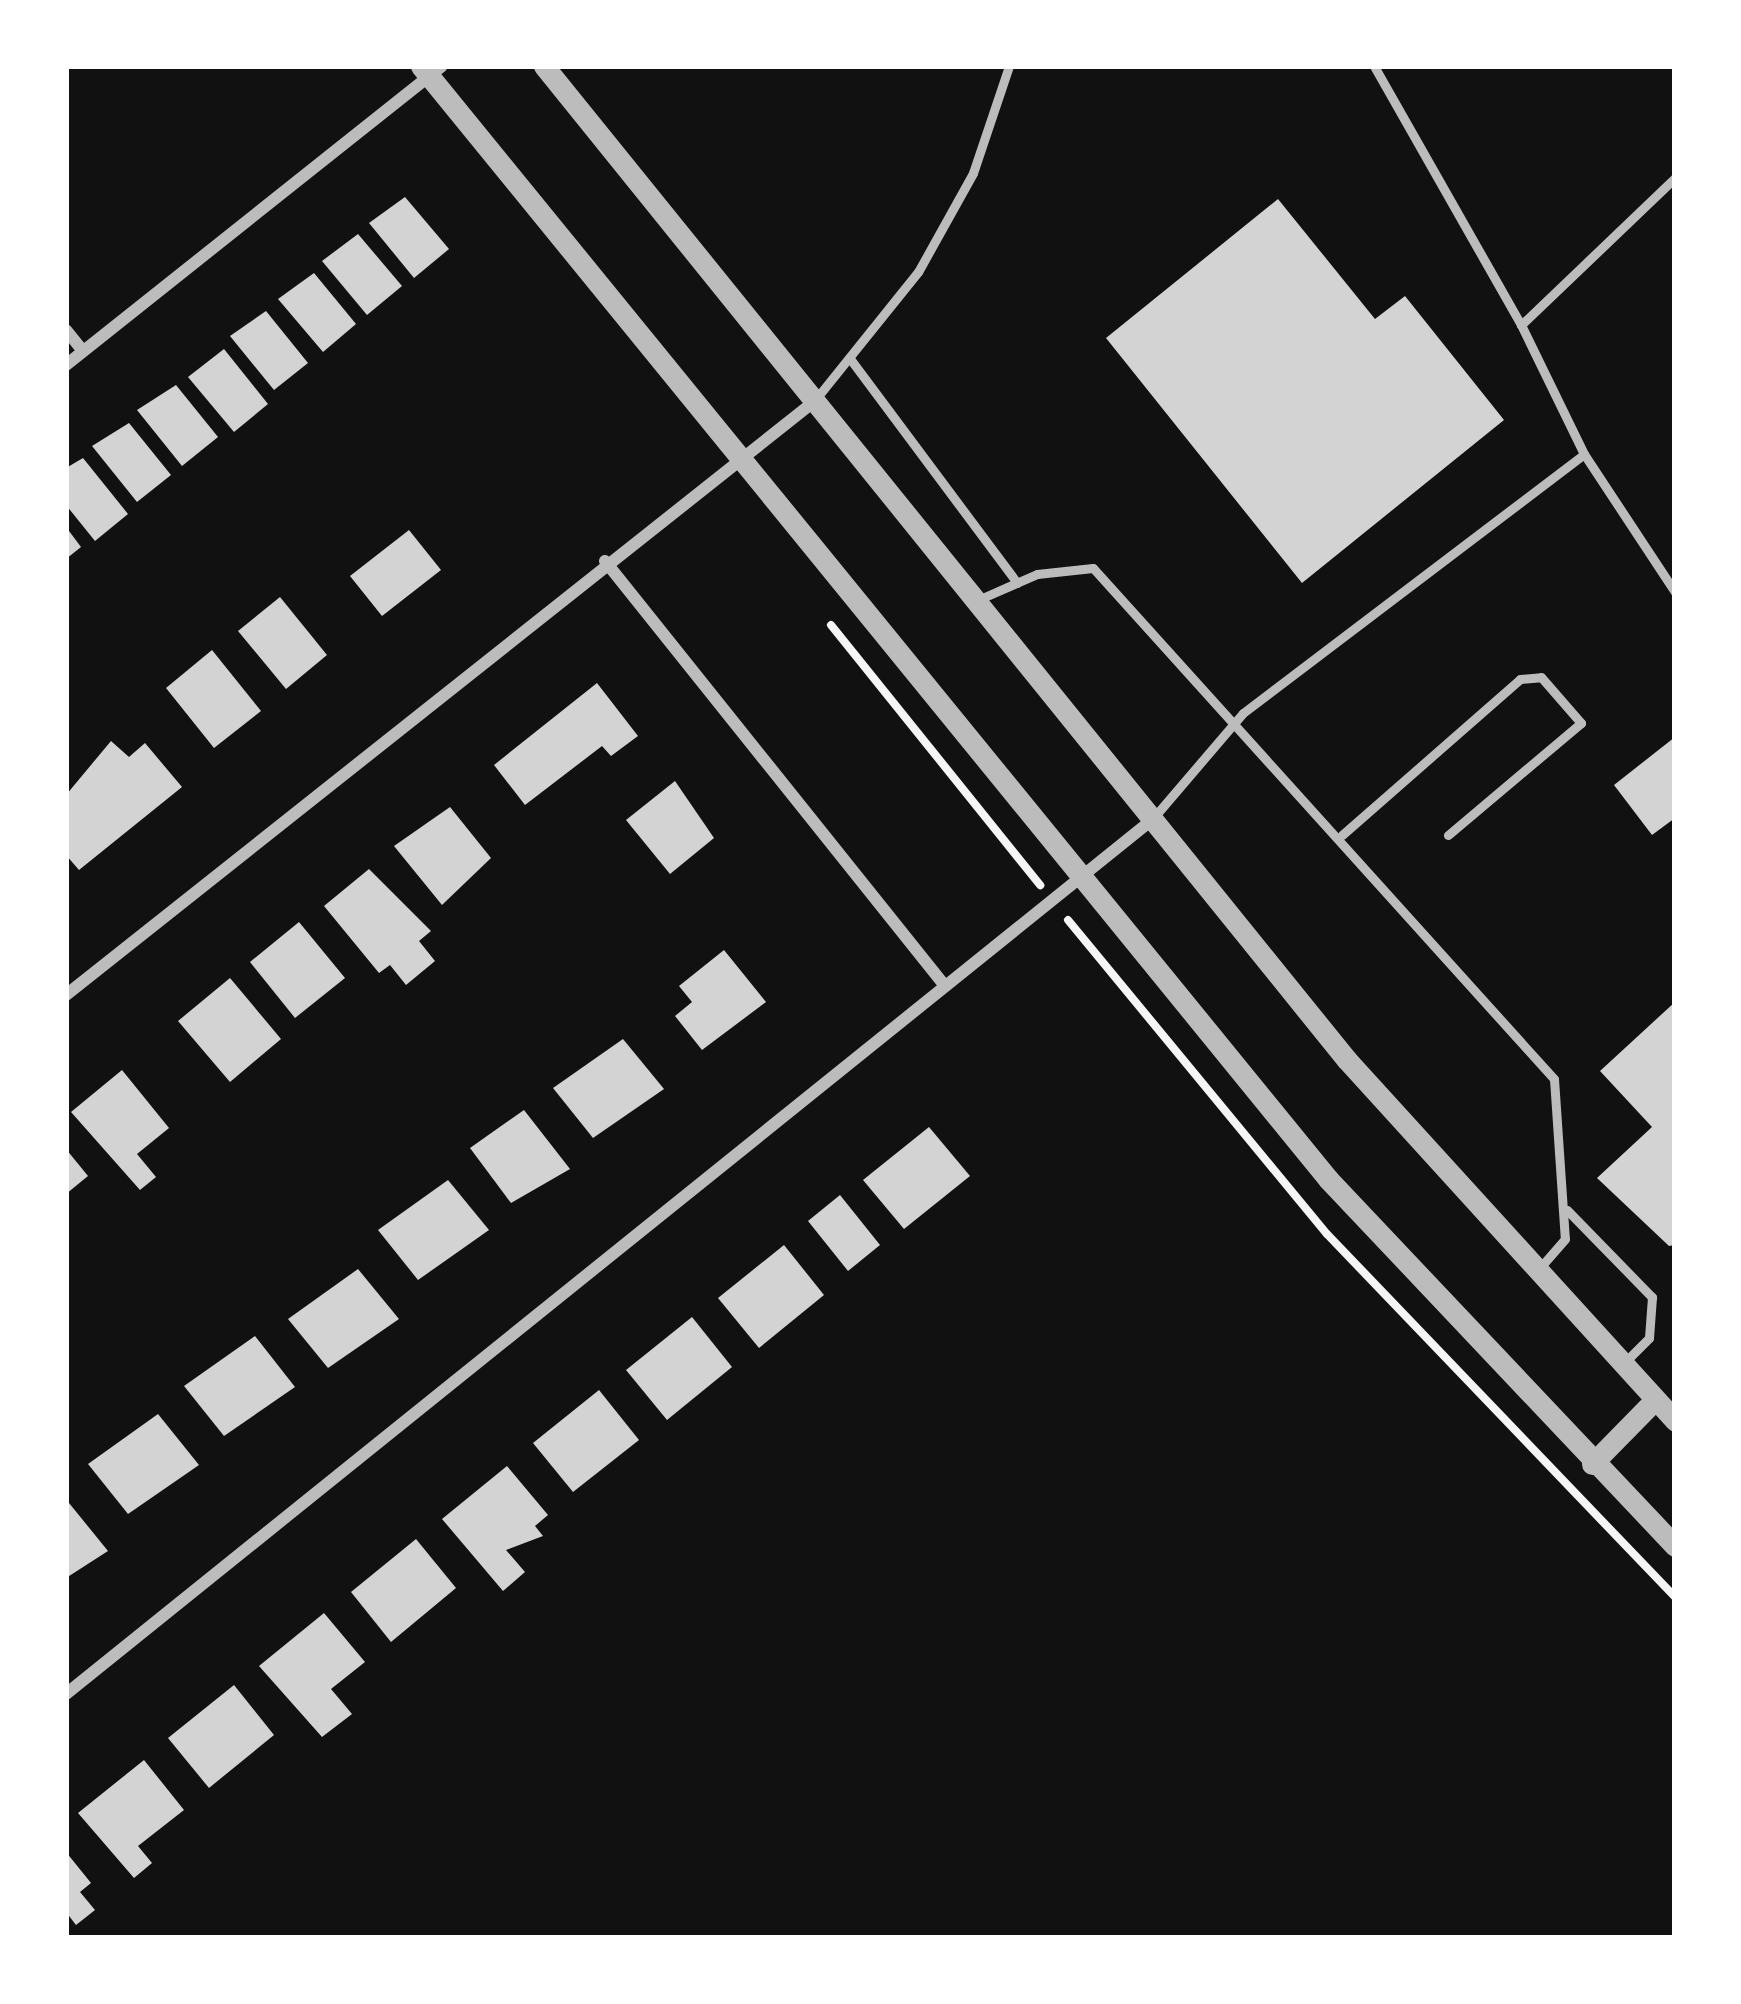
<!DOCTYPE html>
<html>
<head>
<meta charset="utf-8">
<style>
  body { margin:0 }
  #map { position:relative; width:1741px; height:2004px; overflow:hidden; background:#111; font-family:"IBM Plex Sans",sans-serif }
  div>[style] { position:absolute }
  .building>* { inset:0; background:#d3d3d3 }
  .path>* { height:8px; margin:-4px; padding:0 4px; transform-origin:4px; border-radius:4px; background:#f5f5f5 }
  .service>* { height:9px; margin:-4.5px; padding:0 4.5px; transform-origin:4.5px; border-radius:4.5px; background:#bcbcbc }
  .minor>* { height:12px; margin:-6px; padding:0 6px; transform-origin:6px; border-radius:6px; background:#bcbcbc }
  .tertiary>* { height:21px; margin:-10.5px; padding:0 10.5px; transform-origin:10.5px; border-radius:10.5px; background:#bcbcbc }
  span { translate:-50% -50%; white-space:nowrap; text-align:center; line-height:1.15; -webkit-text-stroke:12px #fff; paint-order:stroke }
  .frame { position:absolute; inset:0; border:69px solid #fff; pointer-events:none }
</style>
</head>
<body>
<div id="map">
  <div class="building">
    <div style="clip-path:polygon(405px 197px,449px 249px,414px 278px,369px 223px)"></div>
    <div style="clip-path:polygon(1278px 199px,1375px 319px,1405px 296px,1504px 420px,1302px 583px,1106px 338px)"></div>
    <div style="clip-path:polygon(358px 234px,402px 286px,367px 315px,322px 261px)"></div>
    <div style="clip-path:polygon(314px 273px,356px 324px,323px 352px,278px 299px)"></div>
    <div style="clip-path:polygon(266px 311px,308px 363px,274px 390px,230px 336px)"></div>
    <div style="clip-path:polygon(224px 349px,268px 404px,234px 432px,188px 377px)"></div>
    <div style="clip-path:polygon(176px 385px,218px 437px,182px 466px,137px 410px)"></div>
    <div style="clip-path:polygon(129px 423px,171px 475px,137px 502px,92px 446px)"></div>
    <div style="clip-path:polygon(83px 458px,128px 514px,95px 541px,66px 505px,66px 468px)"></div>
    <div style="clip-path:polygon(66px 527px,81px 547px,66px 559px)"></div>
    <div style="clip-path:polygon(409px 530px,441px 570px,382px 616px,350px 576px)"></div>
    <div style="clip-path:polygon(280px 597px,327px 655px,286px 689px,238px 631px)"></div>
    <div style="clip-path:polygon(212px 650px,261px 711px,214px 748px,166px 688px)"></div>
    <div style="clip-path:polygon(597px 683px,638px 736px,611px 756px,602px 746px,525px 805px,494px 765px)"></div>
    <div style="clip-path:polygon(1675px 737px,1675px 818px,1652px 835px,1614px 785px)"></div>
    <div style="clip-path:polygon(111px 741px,129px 757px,145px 743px,182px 787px,79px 870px,66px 855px,66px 795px)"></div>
    <div style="clip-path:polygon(675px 781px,714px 838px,670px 874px,626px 820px)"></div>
    <div style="clip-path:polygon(450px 807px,491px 858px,442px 905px,394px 846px)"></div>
    <div style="clip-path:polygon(369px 869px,431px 931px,419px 941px,435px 961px,406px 985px,390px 965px,379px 973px,324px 906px)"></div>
    <div style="clip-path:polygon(299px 922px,345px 978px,295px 1018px,250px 962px)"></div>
    <div style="clip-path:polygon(724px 950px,766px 1002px,702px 1050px,675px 1016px,692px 1002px,679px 986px)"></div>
    <div style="clip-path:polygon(230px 978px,281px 1039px,230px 1082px,178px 1021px)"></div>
    <div style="clip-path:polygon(1675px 1002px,1675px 1245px,1669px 1246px,1597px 1178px,1652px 1127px,1600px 1071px)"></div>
    <div style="clip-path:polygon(623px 1039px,664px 1089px,593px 1138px,553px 1088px)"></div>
    <div style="clip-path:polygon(122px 1070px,169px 1128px,137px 1154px,156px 1177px,140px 1190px,71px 1112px)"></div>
    <div style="clip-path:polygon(524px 1110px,570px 1169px,511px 1203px,470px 1148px)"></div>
    <div style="clip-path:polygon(929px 1127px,970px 1176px,904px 1229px,863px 1180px)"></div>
    <div style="clip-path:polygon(66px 1149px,88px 1176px,66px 1194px)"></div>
    <div style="clip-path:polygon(448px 1180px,489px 1230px,418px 1280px,378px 1230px)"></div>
    <div style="clip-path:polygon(840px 1195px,880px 1245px,848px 1271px,808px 1221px)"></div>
    <div style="clip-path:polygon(784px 1245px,824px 1295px,759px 1348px,718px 1298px)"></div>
    <div style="clip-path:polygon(358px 1269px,399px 1319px,328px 1368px,288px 1319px)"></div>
    <div style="clip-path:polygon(692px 1317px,732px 1367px,667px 1420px,626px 1370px)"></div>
    <div style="clip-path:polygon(255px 1336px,295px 1387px,224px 1436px,184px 1386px)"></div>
    <div style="clip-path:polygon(599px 1390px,639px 1440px,573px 1492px,533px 1443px)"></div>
    <div style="clip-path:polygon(158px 1414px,199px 1465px,128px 1514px,88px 1464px)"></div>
    <div style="clip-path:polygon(507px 1466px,548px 1515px,535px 1526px,543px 1536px,506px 1550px,525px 1572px,503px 1591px,442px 1519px)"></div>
    <div style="clip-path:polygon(69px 1503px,108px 1551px,66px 1578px,66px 1506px)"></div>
    <div style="clip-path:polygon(416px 1539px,456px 1588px,391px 1642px,351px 1592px)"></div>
    <div style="clip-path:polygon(324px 1613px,365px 1662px,331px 1689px,352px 1714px,322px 1737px,259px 1666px)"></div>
    <div style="clip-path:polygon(234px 1685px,274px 1735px,209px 1788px,168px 1738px)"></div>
    <div style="clip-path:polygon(144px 1760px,184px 1810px,138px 1846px,152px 1863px,134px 1878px,78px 1813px)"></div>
    <div style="clip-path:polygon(66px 1852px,91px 1883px,80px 1892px,95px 1910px,76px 1925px,66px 1912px)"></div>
  </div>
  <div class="path">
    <div style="left:831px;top:625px;width:334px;rotate:51.2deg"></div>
    <div style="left:1068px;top:920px;width:407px;rotate:50.5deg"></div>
    <div style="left:1327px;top:1234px;width:503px;rotate:46.21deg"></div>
  </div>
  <div class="service">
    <div style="left:1374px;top:66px;width:298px;rotate:60.4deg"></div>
    <div style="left:851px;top:360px;width:278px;rotate:53.3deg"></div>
    <div style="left:815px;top:400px;width:164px;rotate:-51.2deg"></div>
    <div style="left:918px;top:272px;width:113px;rotate:-60.9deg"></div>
    <div style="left:973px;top:173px;width:113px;rotate:-71.4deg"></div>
    <div style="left:1584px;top:454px;width:144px;rotate:-116deg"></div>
    <div style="left:1521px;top:325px;width:213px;rotate:-43.7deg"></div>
    <div style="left:980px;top:599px;width:62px;rotate:-23.7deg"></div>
    <div style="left:1037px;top:574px;width:56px;rotate:-6.1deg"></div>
    <div style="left:1093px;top:568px;width:688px;rotate:47.94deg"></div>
    <div style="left:1554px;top:1079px;width:160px;rotate:86.1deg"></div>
    <div style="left:1565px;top:1239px;width:41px;rotate:131.1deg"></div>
    <div style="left:1155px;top:816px;width:135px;rotate:-49.5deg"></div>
    <div style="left:1243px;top:713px;width:428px;rotate:-37.2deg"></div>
    <div style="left:1584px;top:454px;width:165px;rotate:56.6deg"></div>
    <div style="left:1342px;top:835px;width:237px;rotate:-41.2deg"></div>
    <div style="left:1520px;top:679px;width:21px;rotate:-5deg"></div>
    <div style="left:1541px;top:677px;width:61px;rotate:49deg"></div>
    <div style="left:1581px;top:723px;width:174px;rotate:139.9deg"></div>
    <div style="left:1567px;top:1210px;width:122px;rotate:45.7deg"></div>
    <div style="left:1652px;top:1297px;width:41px;rotate:94.2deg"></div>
    <div style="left:1649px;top:1338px;width:34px;rotate:135deg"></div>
  </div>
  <div class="minor">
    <div style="left:66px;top:330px;width:27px;rotate:51deg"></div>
    <div style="left:66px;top:365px;width:480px;rotate:-38.5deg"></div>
    <div style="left:605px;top:561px;width:544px;rotate:51.34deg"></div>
    <div style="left:66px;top:995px;width:956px;rotate:-38.42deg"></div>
    <div style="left:66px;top:1694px;width:1394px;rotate:-38.83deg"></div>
  </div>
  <div class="tertiary">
    <div style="left:421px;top:66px;width:1436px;rotate:50.82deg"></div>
    <div style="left:1328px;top:1179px;width:505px;rotate:46.6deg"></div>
    <div style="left:544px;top:66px;width:1278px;rotate:51.07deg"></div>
    <div style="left:1347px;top:1060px;width:488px;rotate:47.7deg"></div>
    <div style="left:1592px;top:1464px;width:88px;rotate:-45.5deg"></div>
  </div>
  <div class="frame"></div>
</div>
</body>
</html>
